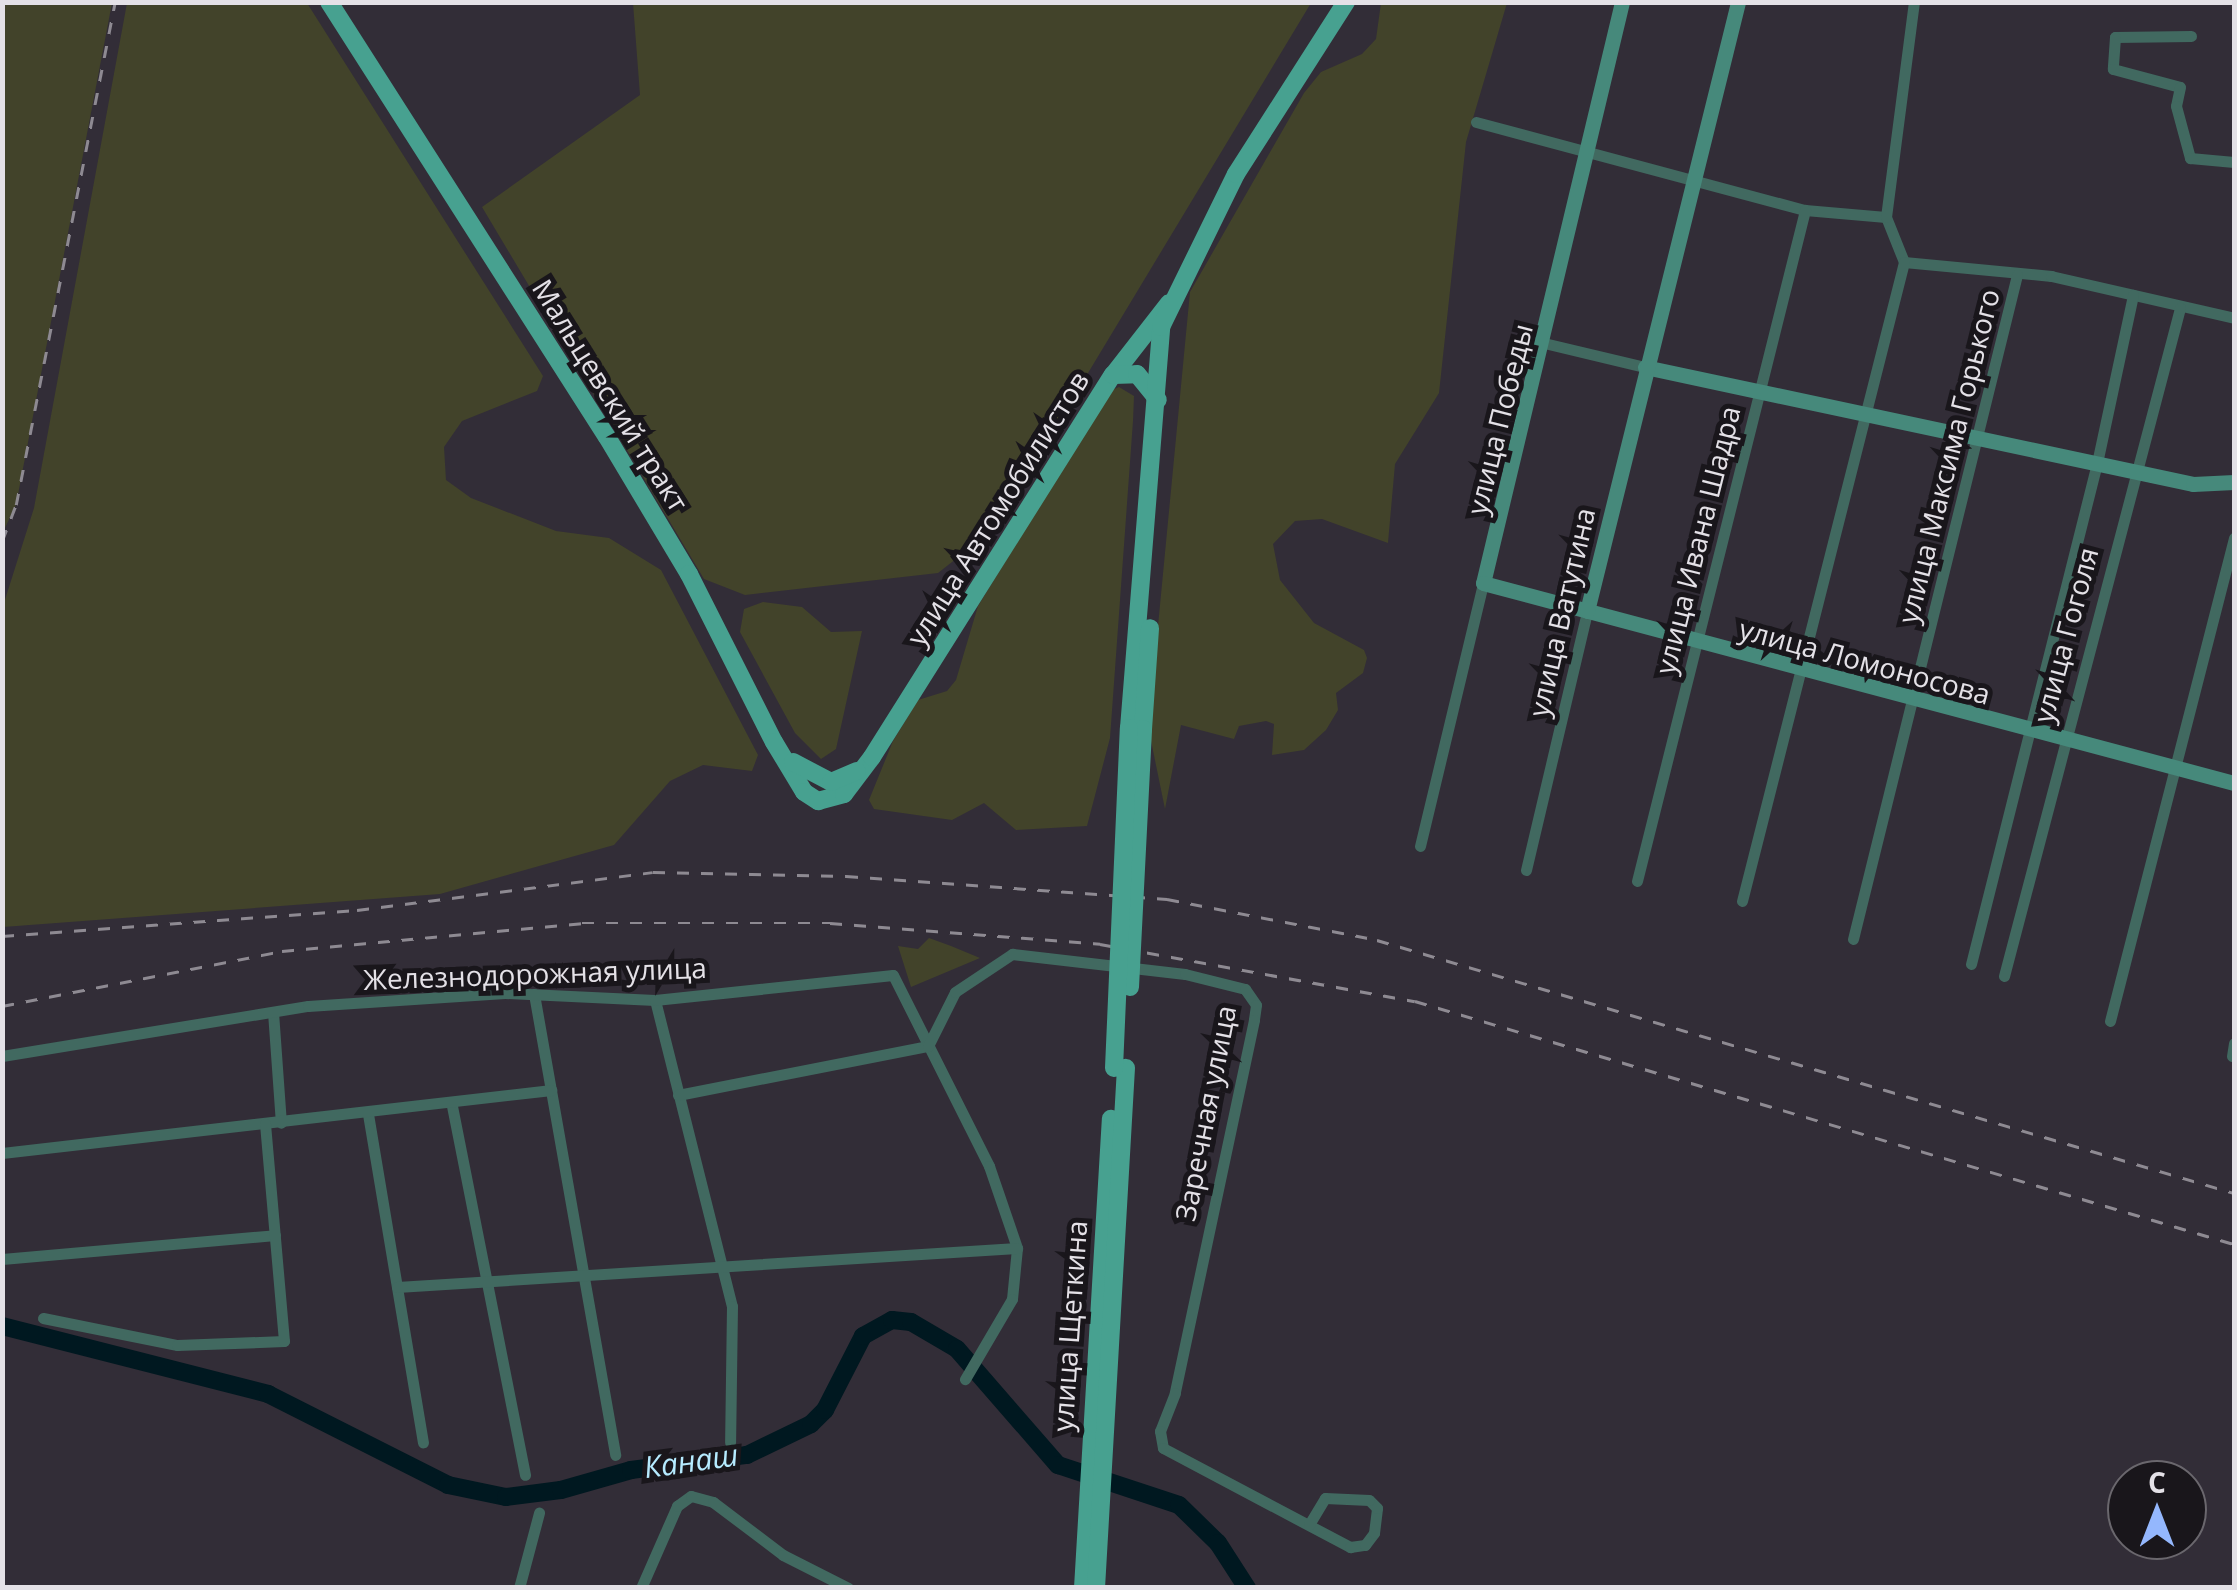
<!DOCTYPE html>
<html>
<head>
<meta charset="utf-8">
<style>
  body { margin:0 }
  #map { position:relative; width:2237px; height:1590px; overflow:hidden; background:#322d37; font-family:"Open Sans",sans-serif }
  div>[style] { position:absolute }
  .green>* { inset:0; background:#42432a }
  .river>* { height:18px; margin:-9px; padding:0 9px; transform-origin:9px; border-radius:9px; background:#001820 }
  .street>* { height:11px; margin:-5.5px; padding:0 5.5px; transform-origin:5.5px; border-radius:5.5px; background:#416960 }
  .secondary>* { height:15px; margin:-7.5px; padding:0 7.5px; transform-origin:7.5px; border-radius:7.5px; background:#46897b }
  .primary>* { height:18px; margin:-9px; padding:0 9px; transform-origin:9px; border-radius:9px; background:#47a190 }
  .rail>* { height:2.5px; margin-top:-1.25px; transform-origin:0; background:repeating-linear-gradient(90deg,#8e8a92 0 12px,transparent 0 24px) }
  .primary-bridge>* { height:18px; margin:-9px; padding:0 9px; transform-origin:9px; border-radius:9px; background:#47a190 }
  span { translate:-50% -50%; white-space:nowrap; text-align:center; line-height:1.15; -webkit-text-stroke:10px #19161b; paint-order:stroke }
  .street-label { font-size:28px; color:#e4e1e7 }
  .water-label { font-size:30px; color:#b6ebff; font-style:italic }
  .frame { position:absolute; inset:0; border:5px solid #e4e1e7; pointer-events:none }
  .north { position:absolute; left:2107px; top:1460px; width:100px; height:100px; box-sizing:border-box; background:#19161b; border:2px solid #6a676d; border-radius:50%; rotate:0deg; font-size:28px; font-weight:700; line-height:40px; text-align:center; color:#e4e1e7 }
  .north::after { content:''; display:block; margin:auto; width:35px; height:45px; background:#94b7fd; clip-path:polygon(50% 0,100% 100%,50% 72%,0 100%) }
</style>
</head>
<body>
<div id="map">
  <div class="green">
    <div style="clip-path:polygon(3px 2px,112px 3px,16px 505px,3px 532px)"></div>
    <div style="clip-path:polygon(127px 3px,307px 3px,543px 376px,537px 391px,462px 421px,444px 447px,446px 480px,471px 498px,556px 531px,609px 538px,661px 570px,758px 755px,752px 771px,703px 765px,670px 781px,614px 845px,440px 894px,3px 927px,3px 606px,34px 508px)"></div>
    <div style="clip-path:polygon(633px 3px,633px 2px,1311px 3px,994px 529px,938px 573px,745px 595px,704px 579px,482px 207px,640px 95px)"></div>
    <div style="clip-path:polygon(1381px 3px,1507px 3px,1466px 142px,1439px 393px,1395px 464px,1388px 543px,1322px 519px,1295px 521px,1273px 544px,1280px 580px,1314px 623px,1364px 650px,1367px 658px,1363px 673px,1336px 693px,1338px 710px,1326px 730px,1304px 750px,1272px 755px,1274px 724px,1266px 721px,1239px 726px,1234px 739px,1181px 725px,1165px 809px,1149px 731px,1151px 699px,1190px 292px,1304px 93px,1321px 72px,1362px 54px,1376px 39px)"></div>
    <div style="clip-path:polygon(1119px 387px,1134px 396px,1133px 421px,1110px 738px,1087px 826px,1016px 830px,984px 803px,952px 820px,874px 809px,869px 800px,893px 741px,918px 700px,947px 691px,956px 680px,978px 606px,1110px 391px)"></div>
    <div style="clip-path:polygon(763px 602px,802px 607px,831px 632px,862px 631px,836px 749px,821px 759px,795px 733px,740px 632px,744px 609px)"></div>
    <div style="clip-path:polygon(929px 938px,951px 946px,980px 958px,911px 987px,898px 946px,918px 949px)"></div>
  </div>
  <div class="river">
    <div style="left:2px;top:1326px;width:275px;rotate:14.3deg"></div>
    <div style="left:268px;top:1394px;width:202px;rotate:26.8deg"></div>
    <div style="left:448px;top:1485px;width:59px;rotate:11.7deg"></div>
    <div style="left:506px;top:1497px;width:55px;rotate:-7.3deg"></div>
    <div style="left:561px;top:1490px;width:73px;rotate:-15.9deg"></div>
    <div style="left:631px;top:1470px;width:117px;rotate:-7.4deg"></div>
    <div style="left:747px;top:1455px;width:71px;rotate:-25.8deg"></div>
    <div style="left:811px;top:1424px;width:20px;rotate:-45deg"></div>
    <div style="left:825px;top:1410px;width:83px;rotate:-62.8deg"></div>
    <div style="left:863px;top:1336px;width:33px;rotate:-29deg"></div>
    <div style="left:892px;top:1320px;width:19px;rotate:6deg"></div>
    <div style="left:911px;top:1322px;width:53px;rotate:30.4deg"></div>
    <div style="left:957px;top:1349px;width:154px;rotate:49deg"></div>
    <div style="left:1058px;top:1465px;width:127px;rotate:18.3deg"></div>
    <div style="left:1179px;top:1505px;width:54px;rotate:44.3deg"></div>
    <div style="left:1218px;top:1543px;width:54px;rotate:57.2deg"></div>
  </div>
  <div class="street">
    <div style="left:2191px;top:36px;width:76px;rotate:179.2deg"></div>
    <div style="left:2115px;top:37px;width:32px;rotate:94deg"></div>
    <div style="left:2113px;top:69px;width:69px;rotate:15deg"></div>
    <div style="left:2180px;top:87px;width:19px;rotate:102deg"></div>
    <div style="left:2176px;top:106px;width:54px;rotate:74.9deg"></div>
    <div style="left:2190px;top:158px;width:44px;rotate:5.2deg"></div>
    <div style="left:1476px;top:122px;width:341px;rotate:15deg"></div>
    <div style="left:1805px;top:210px;width:81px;rotate:4.9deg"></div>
    <div style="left:1886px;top:217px;width:48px;rotate:68.2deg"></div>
    <div style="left:1886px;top:217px;width:217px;rotate:-82.6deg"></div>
    <div style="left:1904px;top:262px;width:148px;rotate:5.4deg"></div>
    <div style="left:2051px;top:276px;width:188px;rotate:12.9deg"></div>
    <div style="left:1544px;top:343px;width:104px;rotate:13.4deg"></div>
    <div style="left:1420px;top:846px;width:270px;rotate:-76.5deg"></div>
    <div style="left:1526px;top:870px;width:266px;rotate:-76.7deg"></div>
    <div style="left:1637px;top:881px;width:692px;rotate:-75.94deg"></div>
    <div style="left:1742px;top:901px;width:659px;rotate:-75.77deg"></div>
    <div style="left:1853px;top:939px;width:684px;rotate:-76.13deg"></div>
    <div style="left:1971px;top:964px;width:517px;rotate:-75.88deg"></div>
    <div style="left:2097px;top:463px;width:172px;rotate:-77.9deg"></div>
    <div style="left:2004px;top:976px;width:691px;rotate:-75.24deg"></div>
    <div style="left:534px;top:994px;width:468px;rotate:80deg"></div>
    <div style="left:655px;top:1000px;width:316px;rotate:75.9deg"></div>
    <div style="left:732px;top:1306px;width:136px;rotate:90.8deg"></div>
    <div style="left:273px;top:1012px;width:111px;rotate:85.9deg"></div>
    <div style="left:2110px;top:1021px;width:499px;rotate:-75.6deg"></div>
    <div style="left:2px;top:1056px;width:310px;rotate:-9.3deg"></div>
    <div style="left:308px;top:1006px;width:197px;rotate:-3.8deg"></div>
    <div style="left:505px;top:993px;width:150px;rotate:2.7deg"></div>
    <div style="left:655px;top:1000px;width:239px;rotate:-6deg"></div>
    <div style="left:893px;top:975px;width:214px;rotate:63.3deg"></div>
    <div style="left:989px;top:1166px;width:87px;rotate:71.1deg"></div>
    <div style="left:1017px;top:1248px;width:51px;rotate:95.6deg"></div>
    <div style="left:1012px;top:1299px;width:93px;rotate:120.4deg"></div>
    <div style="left:2232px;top:1056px;width:13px;rotate:-81deg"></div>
    <div style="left:678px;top:1095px;width:255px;rotate:-11.1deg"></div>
    <div style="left:928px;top:1046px;width:60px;rotate:-63.4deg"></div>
    <div style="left:955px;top:992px;width:69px;rotate:-33.7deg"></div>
    <div style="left:1012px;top:954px;width:174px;rotate:6.6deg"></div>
    <div style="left:1185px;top:974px;width:62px;rotate:14deg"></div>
    <div style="left:1245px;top:989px;width:19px;rotate:55deg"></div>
    <div style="left:1256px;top:1005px;width:15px;rotate:98deg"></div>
    <div style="left:1254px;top:1020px;width:381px;rotate:102deg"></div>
    <div style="left:1175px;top:1393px;width:41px;rotate:111.5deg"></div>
    <div style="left:1160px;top:1431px;width:17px;rotate:80deg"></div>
    <div style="left:1163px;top:1448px;width:212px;rotate:27.9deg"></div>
    <div style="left:1350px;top:1547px;width:15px;rotate:-8deg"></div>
    <div style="left:1365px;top:1545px;width:15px;rotate:-53deg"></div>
    <div style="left:1374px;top:1533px;width:25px;rotate:-83deg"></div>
    <div style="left:1377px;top:1508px;width:11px;rotate:-135deg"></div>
    <div style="left:1369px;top:1500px;width:44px;rotate:-177.4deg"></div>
    <div style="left:1325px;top:1498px;width:31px;rotate:121deg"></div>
    <div style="left:452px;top:1106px;width:376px;rotate:78.8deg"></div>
    <div style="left:368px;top:1114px;width:333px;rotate:80.5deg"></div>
    <div style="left:2px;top:1153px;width:553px;rotate:-6.55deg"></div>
    <div style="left:2px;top:1259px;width:274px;rotate:-5deg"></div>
    <div style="left:397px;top:1287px;width:621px;rotate:-3.6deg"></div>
    <div style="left:43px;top:1318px;width:137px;rotate:11.4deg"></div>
    <div style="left:177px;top:1345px;width:107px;rotate:-2.1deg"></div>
    <div style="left:284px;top:1341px;width:218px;rotate:-95deg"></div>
    <div style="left:519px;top:1588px;width:78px;rotate:-75.1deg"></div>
    <div style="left:641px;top:1588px;width:90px;rotate:-66.3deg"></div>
    <div style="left:677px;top:1506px;width:17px;rotate:-36deg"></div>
    <div style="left:691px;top:1496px;width:23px;rotate:15deg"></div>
    <div style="left:713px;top:1502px;width:88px;rotate:37.1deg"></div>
    <div style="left:783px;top:1555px;width:73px;rotate:26.9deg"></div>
  </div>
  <div class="secondary">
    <div style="left:1622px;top:2px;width:597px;rotate:103.45deg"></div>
    <div style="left:1483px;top:583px;width:777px;rotate:14.91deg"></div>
    <div style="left:1645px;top:367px;width:560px;rotate:12.05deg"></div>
    <div style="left:2193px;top:484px;width:41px;rotate:-2.8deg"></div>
    <div style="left:1587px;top:611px;width:627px;rotate:-76.07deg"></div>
  </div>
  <div class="primary">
    <div style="left:329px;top:2px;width:516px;rotate:57.42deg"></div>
    <div style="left:607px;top:437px;width:160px;rotate:59.1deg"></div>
    <div style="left:689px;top:574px;width:188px;rotate:63.2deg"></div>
    <div style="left:774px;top:742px;width:58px;rotate:59deg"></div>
    <div style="left:804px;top:792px;width:17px;rotate:33deg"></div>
    <div style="left:818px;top:801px;width:27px;rotate:-15deg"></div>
    <div style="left:844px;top:794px;width:46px;rotate:-52.9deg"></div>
    <div style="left:872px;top:757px;width:452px;rotate:-57.8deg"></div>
    <div style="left:1113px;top:375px;width:91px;rotate:-52.1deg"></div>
    <div style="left:1113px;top:375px;width:24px;rotate:-2deg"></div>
    <div style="left:1137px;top:374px;width:33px;rotate:51deg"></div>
    <div style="left:1129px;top:728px;width:402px;rotate:-85.4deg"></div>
    <div style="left:1161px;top:327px;width:170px;rotate:-63.9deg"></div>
    <div style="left:1236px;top:174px;width:204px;rotate:-57.4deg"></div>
    <div style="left:1143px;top:729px;width:101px;rotate:-86deg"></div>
    <div style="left:793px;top:762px;width:43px;rotate:27.8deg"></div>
    <div style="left:831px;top:782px;width:28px;rotate:-23deg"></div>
    <div style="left:1083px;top:1588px;width:470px;rotate:-86.6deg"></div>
    <div style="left:1096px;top:1588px;width:521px;rotate:-86.7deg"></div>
  </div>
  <div class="rail">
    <div style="left:2px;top:541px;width:39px;rotate:-69deg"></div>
    <div style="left:16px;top:505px;width:513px;rotate:-78.87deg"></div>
    <div style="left:2px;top:936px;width:356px;rotate:-4.2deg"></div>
    <div style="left:357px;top:910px;width:298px;rotate:-7.3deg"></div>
    <div style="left:653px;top:872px;width:193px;rotate:1.2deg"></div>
    <div style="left:846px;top:876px;width:322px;rotate:4.1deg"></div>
    <div style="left:1167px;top:899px;width:214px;rotate:11deg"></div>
    <div style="left:1377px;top:940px;width:894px;rotate:16.45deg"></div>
    <div style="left:2px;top:1006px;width:285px;rotate:-11.1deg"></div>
    <div style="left:282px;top:951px;width:301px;rotate:-5.3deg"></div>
    <div style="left:582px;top:923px;width:248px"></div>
    <div style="left:830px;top:923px;width:271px;rotate:4.4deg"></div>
    <div style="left:1100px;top:944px;width:320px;rotate:10.3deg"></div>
    <div style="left:1415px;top:1001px;width:854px;rotate:16.53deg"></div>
  </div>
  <div class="primary-bridge">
    <div style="left:1130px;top:987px;width:258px;rotate:-87.1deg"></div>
    <div style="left:1114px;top:1068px;width:340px;rotate:-87.5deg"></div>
  </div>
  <div class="street-label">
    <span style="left:611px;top:395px;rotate:58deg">Мальцевский тракт</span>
    <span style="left:1499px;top:419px;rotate:-76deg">улица Победы</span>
    <span style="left:1948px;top:456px;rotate:-76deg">улица Максима Горького</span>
    <span style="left:997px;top:508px;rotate:-58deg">улица Автомобилистов</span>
    <span style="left:1697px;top:540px;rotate:-76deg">улица Ивана Шадра</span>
    <span style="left:1561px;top:612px;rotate:-77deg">улица Ватутина</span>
    <span style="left:2065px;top:635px;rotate:-75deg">улица Гоголя</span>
    <span style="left:1865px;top:661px;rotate:15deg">улица Ломоносова</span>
    <span style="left:535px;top:973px;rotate:-2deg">Железнодорожная улица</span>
    <span style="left:1205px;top:1113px;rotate:-79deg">Заречная улица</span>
    <span style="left:1069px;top:1326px;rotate:-86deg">улица Щеткина</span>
  </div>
  <div class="water-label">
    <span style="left:691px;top:1461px;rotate:-8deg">Канаш</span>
  </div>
  <div class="frame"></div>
  <div class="north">С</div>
</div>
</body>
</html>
